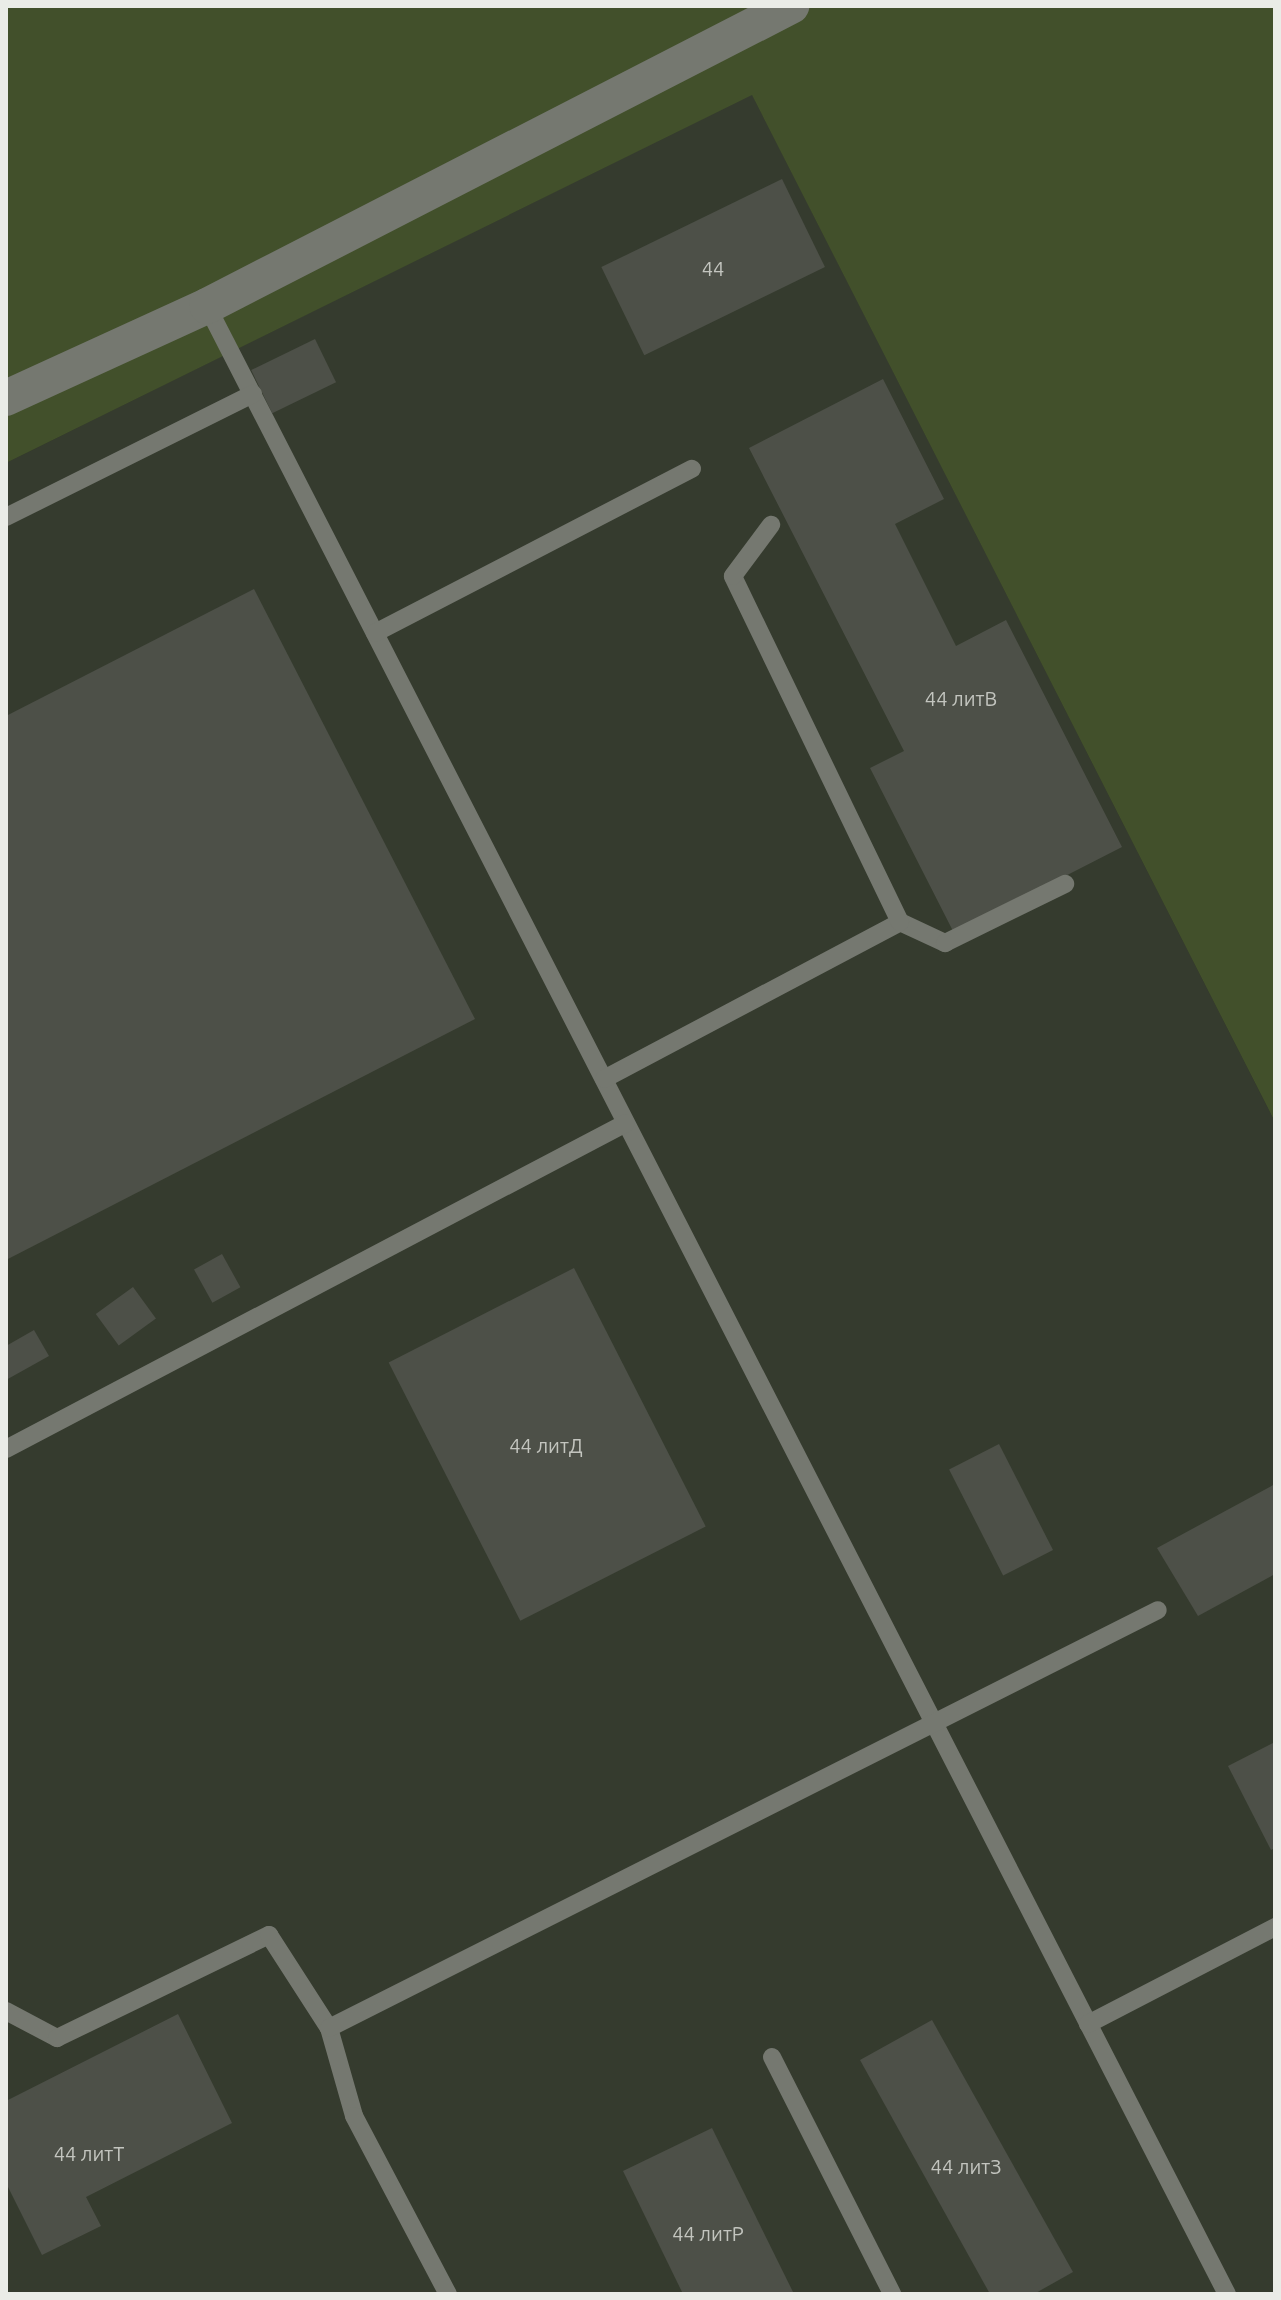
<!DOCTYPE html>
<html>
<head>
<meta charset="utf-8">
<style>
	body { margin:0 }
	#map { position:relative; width:1281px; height:2300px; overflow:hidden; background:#2e312a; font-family:Ubuntu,sans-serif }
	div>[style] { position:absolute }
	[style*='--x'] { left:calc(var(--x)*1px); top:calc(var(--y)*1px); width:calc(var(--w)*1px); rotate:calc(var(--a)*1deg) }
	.built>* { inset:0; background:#353b2e }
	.green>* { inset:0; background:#42502b }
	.building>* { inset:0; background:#4d5048; transform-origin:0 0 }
	.lane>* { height:18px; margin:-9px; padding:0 9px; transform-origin:9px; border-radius:9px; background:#757870 }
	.street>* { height:36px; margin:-18px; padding:0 18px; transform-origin:18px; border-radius:18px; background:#757870 }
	span { translate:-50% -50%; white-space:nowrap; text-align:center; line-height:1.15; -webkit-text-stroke:6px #2e312a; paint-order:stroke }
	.number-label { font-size:20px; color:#c3c5bf }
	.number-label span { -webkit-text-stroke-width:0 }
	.frame { position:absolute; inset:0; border:8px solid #eaece7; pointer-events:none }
</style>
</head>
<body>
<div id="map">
	<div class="built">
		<div style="clip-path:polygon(752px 94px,1275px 1122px,1275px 2294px,6px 2294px,6px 463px)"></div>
	</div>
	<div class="green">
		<div style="clip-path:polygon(6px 6px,1275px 6px,1275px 1122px,752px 95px,6px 463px)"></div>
	</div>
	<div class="building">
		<div style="left:782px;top:179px;width:98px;height:201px;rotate:64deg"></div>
		<div style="left:315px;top:339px;width:48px;height:71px;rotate:64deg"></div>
		<div style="clip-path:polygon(883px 379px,944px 499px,895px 524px,956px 646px,1006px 620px,1122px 847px,954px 933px,870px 768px,904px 751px,749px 448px)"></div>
		<div style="clip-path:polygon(254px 589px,475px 1019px,6px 1260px,6px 716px)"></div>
		<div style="left:222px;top:1254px;width:38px;height:32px;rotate:61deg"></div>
		<div style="left:574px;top:1268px;width:290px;height:208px;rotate:63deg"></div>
		<div style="left:133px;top:1287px;width:39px;height:46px;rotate:54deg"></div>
		<div style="clip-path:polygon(34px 1330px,49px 1356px,6px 1380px,6px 1346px)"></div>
		<div style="left:999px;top:1444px;width:119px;height:56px;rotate:63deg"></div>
		<div style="clip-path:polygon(1275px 1484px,1275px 1574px,1198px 1616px,1157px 1548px)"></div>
		<div style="clip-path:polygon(1275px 1742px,1275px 1848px,1271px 1850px,1228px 1766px)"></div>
		<div style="clip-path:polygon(178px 2014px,232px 2123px,86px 2197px,101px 2226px,42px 2255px,6px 2183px,6px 2101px)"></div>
		<div style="clip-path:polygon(932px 2020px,1073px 2272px,1034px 2294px,990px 2294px,860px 2060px)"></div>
		<div style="clip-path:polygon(712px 2128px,794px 2294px,683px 2294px,623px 2171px)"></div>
	</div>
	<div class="lane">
		<div style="--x:207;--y:306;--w:2234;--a:62.84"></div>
		<div style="--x:6;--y:517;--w:276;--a:-26.5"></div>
		<div style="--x:375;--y:633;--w:357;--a:-27.4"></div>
		<div style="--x:900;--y:922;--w:50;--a:25"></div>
		<div style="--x:945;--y:943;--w:134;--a:-26.2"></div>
		<div style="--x:604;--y:1079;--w:335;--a:-27.9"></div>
		<div style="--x:900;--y:922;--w:384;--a:-115.8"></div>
		<div style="--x:733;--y:576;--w:64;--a:-53.3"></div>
		<div style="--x:6;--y:1449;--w:700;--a:-27.74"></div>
		<div style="--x:6;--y:2011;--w:58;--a:27.9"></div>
		<div style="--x:57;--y:2038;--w:236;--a:-25.9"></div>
		<div style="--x:269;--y:1935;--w:111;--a:57.2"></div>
		<div style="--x:329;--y:2028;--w:91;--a:74.1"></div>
		<div style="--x:354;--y:2116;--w:201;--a:62.2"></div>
		<div style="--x:1088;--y:2024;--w:211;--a:-27.4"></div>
		<div style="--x:329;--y:2028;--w:928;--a:-26.76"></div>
		<div style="--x:772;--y:2057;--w:266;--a:63.1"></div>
	</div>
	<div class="street">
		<div style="--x:6;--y:398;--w:221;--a:-24.6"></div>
		<div style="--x:207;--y:306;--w:657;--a:-27.19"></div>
	</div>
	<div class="number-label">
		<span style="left:713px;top:268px">44</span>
		<span style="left:961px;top:698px">44 литВ</span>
		<span style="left:546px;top:1445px">44 литД</span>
		<span style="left:89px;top:2153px">44 литТ</span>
		<span style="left:966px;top:2166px">44 литЗ</span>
		<span style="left:708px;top:2233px">44 литР</span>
	</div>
	<div class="frame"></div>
</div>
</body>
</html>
